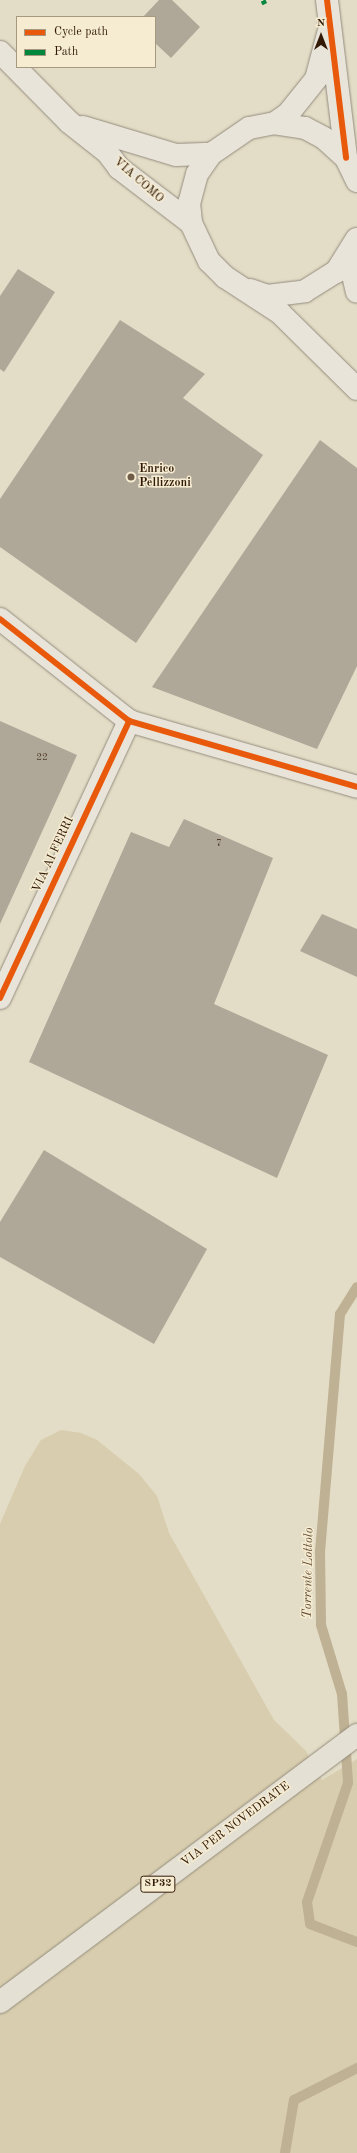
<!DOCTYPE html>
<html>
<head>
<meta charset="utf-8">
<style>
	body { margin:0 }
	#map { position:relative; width:357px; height:2153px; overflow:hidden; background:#e3dcc6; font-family:"Old Standard TT",serif }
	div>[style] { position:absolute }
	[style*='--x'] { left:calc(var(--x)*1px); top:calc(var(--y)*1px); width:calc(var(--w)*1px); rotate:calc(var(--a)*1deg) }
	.green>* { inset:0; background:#d8cdae }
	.stream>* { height:10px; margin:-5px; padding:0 5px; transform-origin:5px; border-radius:5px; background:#bfb193 }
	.building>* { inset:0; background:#afa899 }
	.roads { filter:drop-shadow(0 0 1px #938c7d) drop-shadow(0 0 1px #938c7d) }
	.street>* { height:22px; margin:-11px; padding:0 11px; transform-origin:11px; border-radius:11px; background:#e9e4da }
	.secondary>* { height:22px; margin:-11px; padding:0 11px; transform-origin:11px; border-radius:11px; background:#e9e4da }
	.primary>* { height:22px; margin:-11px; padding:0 11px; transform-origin:11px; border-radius:11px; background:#e5e0d4 }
	.quiet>* { height:5px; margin-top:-2.5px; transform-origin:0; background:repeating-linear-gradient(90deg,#00873e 0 10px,transparent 0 15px) }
	.cycleway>* { height:6px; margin:-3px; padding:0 3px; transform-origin:3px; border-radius:3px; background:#e8590c }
	.dots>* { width:11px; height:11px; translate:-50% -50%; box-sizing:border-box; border:2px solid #f5ecd2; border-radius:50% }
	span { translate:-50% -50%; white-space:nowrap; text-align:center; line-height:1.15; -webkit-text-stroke:3px #f5ecd2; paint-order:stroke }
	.number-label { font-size:10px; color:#513d2b }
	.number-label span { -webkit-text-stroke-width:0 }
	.shield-label span { padding:1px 3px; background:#f5ecd2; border:1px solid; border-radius:3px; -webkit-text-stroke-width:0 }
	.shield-label { font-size:11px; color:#321906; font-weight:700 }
	.street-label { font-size:12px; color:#321906 }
	.poi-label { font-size:12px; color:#321906; font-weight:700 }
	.left { translate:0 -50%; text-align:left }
	.water-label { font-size:13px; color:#644e36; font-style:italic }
	.legend { position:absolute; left:16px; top:16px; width:140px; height:52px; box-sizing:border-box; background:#f5ecd2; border:1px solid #a79880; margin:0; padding:5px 7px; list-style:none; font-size:12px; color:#321906 }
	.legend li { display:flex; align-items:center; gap:8px; height:20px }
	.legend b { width:20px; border:1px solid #a79880 }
	.north { position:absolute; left:301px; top:16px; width:40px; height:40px; -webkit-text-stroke:3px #f5ecd2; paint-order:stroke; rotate:0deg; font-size:11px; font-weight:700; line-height:16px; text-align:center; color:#321906 }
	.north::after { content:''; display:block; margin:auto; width:14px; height:18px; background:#321906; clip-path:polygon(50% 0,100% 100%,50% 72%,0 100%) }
</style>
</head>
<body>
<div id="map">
	<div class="green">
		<div style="clip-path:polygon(61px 1430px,81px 1433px,97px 1440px,139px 1474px,157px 1496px,169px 1533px,274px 1720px,306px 1751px,322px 1780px,357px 1759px,357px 2153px,0 2153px,0 1524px,25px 1466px,41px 1440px)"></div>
	</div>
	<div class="stream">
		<div style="--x:357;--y:1287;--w:32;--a:122"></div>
		<div style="--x:340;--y:1314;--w:239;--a:94.8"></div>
		<div style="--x:320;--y:1552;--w:73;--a:89.2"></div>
		<div style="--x:321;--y:1625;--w:72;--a:73.1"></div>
		<div style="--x:342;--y:1694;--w:89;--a:86.1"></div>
		<div style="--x:348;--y:1783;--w:126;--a:109"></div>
		<div style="--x:307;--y:1902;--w:22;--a:82"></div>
		<div style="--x:310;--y:1924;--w:50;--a:21"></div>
		<div style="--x:285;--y:2153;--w:54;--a:-80.4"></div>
		<div style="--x:294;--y:2100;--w:71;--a:-26.9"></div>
	</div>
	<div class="building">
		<div style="clip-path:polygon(159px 0,172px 0,200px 27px,171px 58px,155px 43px,155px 17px,143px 17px)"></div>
		<div style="clip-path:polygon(18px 269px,55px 292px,4px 372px,0 369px,0 296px)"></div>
		<div style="clip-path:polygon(120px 320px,205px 374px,183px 398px,263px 455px,136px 643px,0 547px,0 499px)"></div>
		<div style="clip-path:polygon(320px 440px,357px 468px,357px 666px,317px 749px,152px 687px)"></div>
		<div style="clip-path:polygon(0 721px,77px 755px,0 924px)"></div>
		<div style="clip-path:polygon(184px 819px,273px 858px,214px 1004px,328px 1055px,277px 1178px,29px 1062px,131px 832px,169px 847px)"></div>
		<div style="clip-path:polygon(322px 914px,357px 929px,357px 977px,300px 951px)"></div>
		<div style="clip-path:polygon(44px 1150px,207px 1249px,154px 1344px,0 1257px,0 1222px)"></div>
	</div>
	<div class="roads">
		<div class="street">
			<div style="--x:0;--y:619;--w:164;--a:38.3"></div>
			<div style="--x:129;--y:721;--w:237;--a:16.1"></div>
			<div style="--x:0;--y:998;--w:306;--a:-65"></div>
		</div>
		<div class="secondary">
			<div style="--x:327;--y:0;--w:159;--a:83.1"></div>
			<div style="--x:0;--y:52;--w:98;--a:45.4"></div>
			<div style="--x:69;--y:122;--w:48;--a:38.3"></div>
			<div style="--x:107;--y:152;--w:20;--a:53"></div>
			<div style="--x:119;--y:168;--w:91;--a:37.4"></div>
			<div style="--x:275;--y:123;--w:16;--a:-35"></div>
			<div style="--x:288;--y:114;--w:45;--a:-51.3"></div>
			<div style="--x:316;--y:79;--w:47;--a:-75.1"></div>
			<div style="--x:83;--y:127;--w:97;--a:16.8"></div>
			<div style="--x:176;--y:155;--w:35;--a:-2"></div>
			<div style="--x:357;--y:181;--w:25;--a:-116"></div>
			<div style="--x:346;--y:158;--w:30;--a:-138"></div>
			<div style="--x:324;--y:138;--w:21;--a:-152"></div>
			<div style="--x:305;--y:128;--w:30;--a:-171"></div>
			<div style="--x:275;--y:123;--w:26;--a:169"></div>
			<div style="--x:249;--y:128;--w:46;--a:145.6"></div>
			<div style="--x:211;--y:154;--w:24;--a:125"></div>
			<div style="--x:197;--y:174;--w:30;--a:105"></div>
			<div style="--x:189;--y:203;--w:20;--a:84"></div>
			<div style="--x:191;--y:223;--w:42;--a:64.7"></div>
			<div style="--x:209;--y:261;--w:23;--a:45"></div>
			<div style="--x:225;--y:277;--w:66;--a:33.2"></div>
			<div style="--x:280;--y:313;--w:108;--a:44.6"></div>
			<div style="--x:354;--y:248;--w:27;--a:92"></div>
			<div style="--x:353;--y:275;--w:17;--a:77"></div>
			<div style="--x:250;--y:290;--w:18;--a:19"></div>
			<div style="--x:267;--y:296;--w:38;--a:-7"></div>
			<div style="--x:305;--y:291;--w:36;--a:-32"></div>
			<div style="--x:336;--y:272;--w:39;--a:-58"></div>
		</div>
		<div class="primary">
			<div style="--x:0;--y:2002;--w:446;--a:-36.8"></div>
		</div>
	</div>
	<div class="quiet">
		<div style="--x:263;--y:0;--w:4;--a:63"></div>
	</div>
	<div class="cycleway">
		<div style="--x:327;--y:0;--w:159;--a:83.1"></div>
		<div style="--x:0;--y:619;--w:164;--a:38.3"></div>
		<div style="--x:129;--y:721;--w:237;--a:16.1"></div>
		<div style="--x:0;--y:998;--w:306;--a:-65"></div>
	</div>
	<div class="dots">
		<div style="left:131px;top:477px;background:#705d49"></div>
	</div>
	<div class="number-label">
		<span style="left:42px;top:758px">22</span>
		<span style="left:219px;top:844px">7</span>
	</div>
	<div class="shield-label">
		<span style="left:158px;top:1884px">SP32</span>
	</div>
	<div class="street-label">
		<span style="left:138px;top:181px;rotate:41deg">VIA COMO</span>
		<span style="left:54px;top:855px;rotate:-65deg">VIA AI FERRI</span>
		<span style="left:236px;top:1825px;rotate:-37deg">VIA PER NOVEDRATE</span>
	</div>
	<div class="poi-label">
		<span class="left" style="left:139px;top:477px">Enrico<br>Pellizzoni</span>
	</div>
	<div class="water-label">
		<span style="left:309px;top:1573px;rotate:-89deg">Torrente Lottolo</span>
	</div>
	<ul class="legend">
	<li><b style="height:5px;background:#e8590c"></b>Cycle path</li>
	<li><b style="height:5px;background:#00873e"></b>Path</li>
	</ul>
	<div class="north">N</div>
</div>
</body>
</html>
